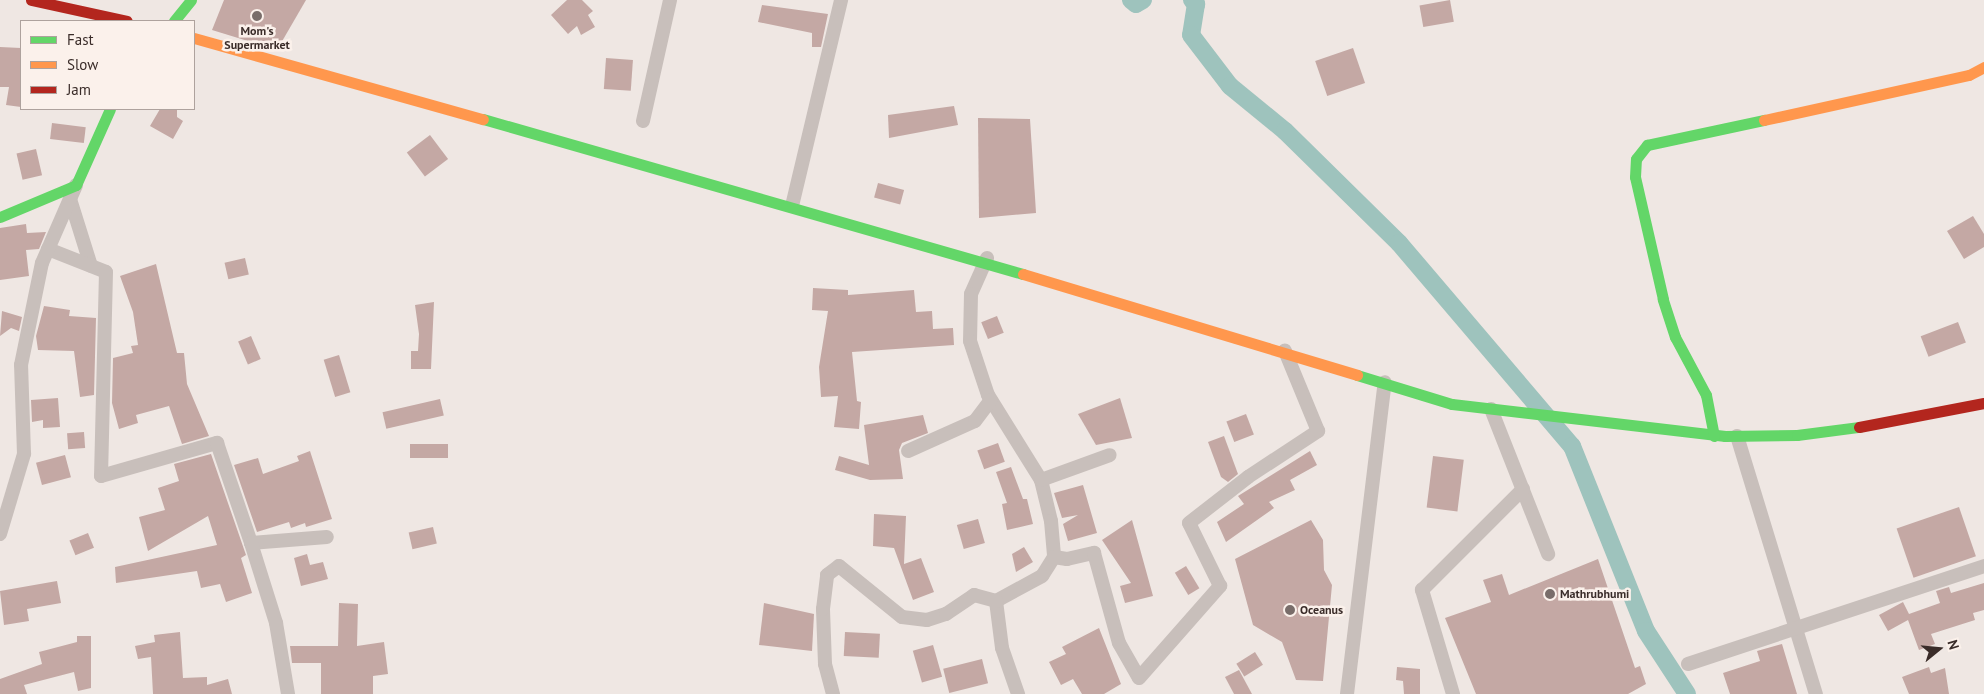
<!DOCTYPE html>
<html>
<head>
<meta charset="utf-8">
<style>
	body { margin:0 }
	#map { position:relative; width:1984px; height:694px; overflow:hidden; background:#efe7e3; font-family:"PT Sans",sans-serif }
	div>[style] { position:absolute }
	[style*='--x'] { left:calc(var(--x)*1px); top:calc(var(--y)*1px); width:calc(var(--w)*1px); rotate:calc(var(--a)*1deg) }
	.canal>* { height:18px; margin:-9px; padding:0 9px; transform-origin:9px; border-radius:9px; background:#9ec3bd }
	.building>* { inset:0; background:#c4a8a4; transform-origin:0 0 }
	.street>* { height:14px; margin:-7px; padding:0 7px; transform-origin:7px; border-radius:7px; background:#c8bfbb }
	.fast>* { height:11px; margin:-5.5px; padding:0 5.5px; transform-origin:5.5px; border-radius:5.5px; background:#63d668 }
	.slow>* { height:11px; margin:-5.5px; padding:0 5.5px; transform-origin:5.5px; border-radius:5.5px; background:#ff974d }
	.jam>* { height:11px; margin:-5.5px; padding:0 5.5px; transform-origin:5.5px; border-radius:5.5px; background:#b3261e }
	.dots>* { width:14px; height:14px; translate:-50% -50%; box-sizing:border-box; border:2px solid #fbf1eb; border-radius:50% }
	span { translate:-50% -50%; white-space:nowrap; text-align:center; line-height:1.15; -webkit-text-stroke:5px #fbf1eb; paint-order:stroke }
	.poi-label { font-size:12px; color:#3a2c29; font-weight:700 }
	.left { translate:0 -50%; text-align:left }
	.legend { position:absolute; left:20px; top:20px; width:175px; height:90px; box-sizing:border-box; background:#fbf1eb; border:1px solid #aea29d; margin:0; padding:6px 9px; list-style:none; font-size:15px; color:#3a2c29 }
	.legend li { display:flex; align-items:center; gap:10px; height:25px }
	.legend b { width:25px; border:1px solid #aea29d }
	.north { position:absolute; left:1914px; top:624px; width:50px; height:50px; -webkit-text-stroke:4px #fbf1eb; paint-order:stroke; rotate:73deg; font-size:14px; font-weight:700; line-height:20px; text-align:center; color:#3a2c29 }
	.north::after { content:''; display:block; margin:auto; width:18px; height:22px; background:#3a2c29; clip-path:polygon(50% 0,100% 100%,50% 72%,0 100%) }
</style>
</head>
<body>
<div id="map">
	<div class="canal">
		<div style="--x:1131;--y:0;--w:6;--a:39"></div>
		<div style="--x:1136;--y:4;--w:8;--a:-30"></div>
		<div style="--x:1192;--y:0;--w:6;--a:45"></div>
		<div style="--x:1196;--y:4;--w:31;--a:99"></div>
		<div style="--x:1191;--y:35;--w:64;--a:52.6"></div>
		<div style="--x:1230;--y:86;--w:71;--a:39.3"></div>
		<div style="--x:1285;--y:131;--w:160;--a:44.5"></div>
		<div style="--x:1399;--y:243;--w:267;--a:49.6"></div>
		<div style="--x:1572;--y:446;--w:199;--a:68.2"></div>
		<div style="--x:1646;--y:631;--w:75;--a:56.9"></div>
	</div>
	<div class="building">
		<div style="clip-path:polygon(224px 0,306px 0,277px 50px,212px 30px)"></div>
		<div style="clip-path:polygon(567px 0,582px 0,593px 11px,588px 15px,595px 27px,581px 35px,577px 26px,568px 34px,551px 15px)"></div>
		<div style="left:1450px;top:0;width:22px;height:31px;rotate:80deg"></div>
		<div style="clip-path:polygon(762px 5px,828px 14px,821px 47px,812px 47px,812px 33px,758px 22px)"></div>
		<div style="clip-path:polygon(0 47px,21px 48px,21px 107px,6px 105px,9px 87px,0 87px)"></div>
		<div style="left:1353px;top:48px;width:37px;height:40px;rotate:71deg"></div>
		<div style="left:606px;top:58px;width:27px;height:31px;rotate:4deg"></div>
		<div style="clip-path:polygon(954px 106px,958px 125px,889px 138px,888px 115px)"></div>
		<div style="clip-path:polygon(160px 109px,177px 109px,177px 117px,183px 121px,173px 139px,150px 126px)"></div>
		<div style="clip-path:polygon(978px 118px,1030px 119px,1036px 213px,979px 218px)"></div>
		<div style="left:52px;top:123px;width:34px;height:16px;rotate:7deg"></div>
		<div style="left:430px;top:135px;width:30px;height:29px;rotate:53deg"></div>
		<div style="left:36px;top:149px;width:27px;height:20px;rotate:77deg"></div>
		<div style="left:878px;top:183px;width:27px;height:15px;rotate:15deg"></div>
		<div style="clip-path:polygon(1973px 216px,1984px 234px,1984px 247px,1964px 259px,1947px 231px)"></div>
		<div style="clip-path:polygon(26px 224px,27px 233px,46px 232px,39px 249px,26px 250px,29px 276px,0 280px,0 228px)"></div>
		<div style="left:245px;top:258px;width:17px;height:21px;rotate:77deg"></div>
		<div style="clip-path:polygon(156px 264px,177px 353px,184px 353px,187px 384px,209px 436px,182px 444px,169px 406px,136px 415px,138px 423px,119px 429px,112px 403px,113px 358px,133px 353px,131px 346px,138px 345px,133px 312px,120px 276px)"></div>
		<div style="clip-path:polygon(813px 288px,848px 290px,848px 295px,914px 290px,916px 312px,932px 311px,933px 329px,953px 328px,954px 345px,852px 352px,857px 401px,861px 402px,859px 429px,834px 427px,838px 396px,821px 397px,819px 367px,828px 311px,812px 310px)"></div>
		<div style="clip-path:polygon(434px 302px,431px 369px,411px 369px,411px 351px,418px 351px,419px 334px,415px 305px)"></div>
		<div style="clip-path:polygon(44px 306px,70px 310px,69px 316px,96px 318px,94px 395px,80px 397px,74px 351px,38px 350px,36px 336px)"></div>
		<div style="clip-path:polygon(2px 311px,22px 317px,19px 331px,11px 328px,0 336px)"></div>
		<div style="left:997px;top:316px;width:18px;height:17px;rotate:68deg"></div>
		<div style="left:1958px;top:322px;width:22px;height:40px;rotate:69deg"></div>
		<div style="left:251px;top:336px;width:25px;height:14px;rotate:67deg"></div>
		<div style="left:339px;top:355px;width:39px;height:16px;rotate:73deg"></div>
		<div style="clip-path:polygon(58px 398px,60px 427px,43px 428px,43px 420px,32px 422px,31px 400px)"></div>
		<div style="clip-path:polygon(1120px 398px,1132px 438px,1096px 445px,1078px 414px)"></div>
		<div style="left:440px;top:399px;width:17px;height:59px;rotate:77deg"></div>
		<div style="left:1246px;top:414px;width:22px;height:21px;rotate:69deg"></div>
		<div style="clip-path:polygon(923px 415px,928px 433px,902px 443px,899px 450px,903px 479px,870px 480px,835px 470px,839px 456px,869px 465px,864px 425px)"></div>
		<div style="left:84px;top:432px;width:16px;height:17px;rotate:86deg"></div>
		<div style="clip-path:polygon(1224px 436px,1238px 474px,1228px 482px,1221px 477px,1208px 442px)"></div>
		<div style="left:998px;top:443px;width:20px;height:22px;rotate:70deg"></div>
		<div style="left:448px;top:444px;width:14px;height:38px;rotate:90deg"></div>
		<div style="clip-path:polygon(310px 451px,332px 519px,306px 527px,305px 523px,291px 528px,289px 522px,257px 532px,234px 465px,258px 458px,263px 474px,299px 461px,297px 456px)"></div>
		<div style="clip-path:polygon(1310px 451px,1317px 465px,1290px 480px,1295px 490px,1269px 502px,1274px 508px,1226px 542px,1217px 522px,1244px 504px,1238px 496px)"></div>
		<div style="clip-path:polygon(211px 454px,246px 555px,241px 558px,252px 593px,226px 602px,220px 584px,201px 588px,197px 571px,116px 583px,115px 567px,217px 545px,208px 516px,148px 551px,139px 517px,165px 510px,158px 488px,179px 481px,174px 464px)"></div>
		<div style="left:65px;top:455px;width:23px;height:30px;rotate:75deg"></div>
		<div style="left:1433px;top:456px;width:31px;height:52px;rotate:7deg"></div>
		<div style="clip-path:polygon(1011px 467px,1023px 499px,1027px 499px,1033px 524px,1007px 530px,1002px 504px,1007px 503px,996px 472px)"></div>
		<div style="clip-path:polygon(1083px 485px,1097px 533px,1068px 541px,1063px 524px,1078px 515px,1062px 518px,1054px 493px)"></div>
		<div style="left:1959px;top:507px;width:52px;height:66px;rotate:71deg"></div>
		<div style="clip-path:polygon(874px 514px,906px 516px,904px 564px,921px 558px,934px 592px,913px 600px,894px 548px,873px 546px)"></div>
		<div style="left:978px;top:519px;width:25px;height:22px;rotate:74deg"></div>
		<div style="clip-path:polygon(1132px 520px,1153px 596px,1125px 603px,1120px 586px,1131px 583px,1102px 540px)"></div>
		<div style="clip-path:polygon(1311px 520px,1323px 540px,1324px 570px,1332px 585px,1323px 681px,1296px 680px,1282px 642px,1253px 625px,1235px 559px)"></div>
		<div style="left:433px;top:527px;width:17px;height:25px;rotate:77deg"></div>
		<div style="left:88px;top:533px;width:16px;height:20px;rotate:68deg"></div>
		<div style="clip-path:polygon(1024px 547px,1033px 562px,1016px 572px,1012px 554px)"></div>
		<div style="clip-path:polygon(307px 554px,310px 565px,323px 562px,328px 579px,301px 586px,294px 558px)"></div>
		<div style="clip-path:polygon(1598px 559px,1635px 668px,1640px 666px,1646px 684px,1628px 694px,1476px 694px,1445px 618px,1491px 602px,1483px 580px,1502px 574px,1509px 595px)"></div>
		<div style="left:1186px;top:566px;width:26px;height:13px;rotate:59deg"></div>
		<div style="clip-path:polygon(57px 581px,61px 603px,27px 609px,29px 621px,4px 625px,0 591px)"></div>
		<div style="clip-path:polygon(1984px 583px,1984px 610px,1973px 613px,1975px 620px,1931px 634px,1935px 644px,1919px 650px,1908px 620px,1888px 631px,1879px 615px,1903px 602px,1909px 614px,1940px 603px,1936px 591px,1949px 587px,1951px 593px)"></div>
		<div style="clip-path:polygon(339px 603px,358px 604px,357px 646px,384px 642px,388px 674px,373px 676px,373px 694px,321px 694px,321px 663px,292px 663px,290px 646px,338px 646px)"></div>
		<div style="clip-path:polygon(764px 603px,814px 614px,812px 651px,759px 645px)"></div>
		<div style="clip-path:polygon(1099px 628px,1121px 684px,1104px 694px,1082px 694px,1073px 679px,1061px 685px,1049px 662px,1066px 654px,1062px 647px)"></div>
		<div style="clip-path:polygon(180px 632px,183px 678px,207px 677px,207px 685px,228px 679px,232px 694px,153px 694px,151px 657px,138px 659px,135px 646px,155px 642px,154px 635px)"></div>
		<div style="left:845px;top:632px;width:35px;height:24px;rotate:3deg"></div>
		<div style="clip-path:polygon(77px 636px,91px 636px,91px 688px,78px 691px,74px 672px,24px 685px,27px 694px,0 694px,0 679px,42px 664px,39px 652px,77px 642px)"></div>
		<div style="clip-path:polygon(1782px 644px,1797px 694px,1730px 694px,1723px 673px,1760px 661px,1757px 651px)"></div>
		<div style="left:933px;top:645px;width:33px;height:21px;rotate:74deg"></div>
		<div style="left:1255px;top:652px;width:15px;height:22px;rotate:58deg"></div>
		<div style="left:982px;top:659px;width:25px;height:40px;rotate:76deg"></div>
		<div style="clip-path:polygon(1397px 667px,1420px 669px,1420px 694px,1404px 694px,1403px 681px,1396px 680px)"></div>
		<div style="clip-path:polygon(1929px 667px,1931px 673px,1945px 668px,1949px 694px,1909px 694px,1902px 677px)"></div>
		<div style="clip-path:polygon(1239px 670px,1252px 694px,1234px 694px,1225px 677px)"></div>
	</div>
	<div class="street">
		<div style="--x:643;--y:121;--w:124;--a:-77.4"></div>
		<div style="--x:70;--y:199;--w:70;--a:72.6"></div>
		<div style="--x:792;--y:206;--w:212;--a:-76.6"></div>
		<div style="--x:48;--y:249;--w:62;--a:21.6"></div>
		<div style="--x:106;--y:272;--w:204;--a:91.4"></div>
		<div style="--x:101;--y:476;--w:121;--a:-15.9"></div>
		<div style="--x:217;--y:443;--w:106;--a:71.2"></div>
		<div style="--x:251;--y:543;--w:76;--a:-4.5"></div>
		<div style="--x:987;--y:258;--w:39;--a:114"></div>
		<div style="--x:971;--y:294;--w:47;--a:91.2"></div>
		<div style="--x:970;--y:341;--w:57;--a:71.6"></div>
		<div style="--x:988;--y:395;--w:100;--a:58.1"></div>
		<div style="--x:1041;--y:480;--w:42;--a:76.3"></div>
		<div style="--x:1051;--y:521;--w:36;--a:85"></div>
		<div style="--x:1054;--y:557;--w:22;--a:122"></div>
		<div style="--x:1042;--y:576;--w:52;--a:151.5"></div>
		<div style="--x:996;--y:601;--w:47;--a:82.7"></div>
		<div style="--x:1002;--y:648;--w:49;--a:70.8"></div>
		<div style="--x:1491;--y:409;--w:156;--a:68.5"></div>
		<div style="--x:1737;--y:436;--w:270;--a:73"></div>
		<div style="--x:908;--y:451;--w:73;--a:-24.1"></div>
		<div style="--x:975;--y:421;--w:26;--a:-53"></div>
		<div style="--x:1041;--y:480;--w:73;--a:-19.9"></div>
		<div style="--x:0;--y:534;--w:84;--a:-73.3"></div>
		<div style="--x:24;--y:454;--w:89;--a:-91.9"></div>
		<div style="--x:21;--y:365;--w:104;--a:-78.4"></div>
		<div style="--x:42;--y:263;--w:85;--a:-66.4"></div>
		<div style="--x:251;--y:543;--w:84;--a:72.6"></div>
		<div style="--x:276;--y:623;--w:72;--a:80.4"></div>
		<div style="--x:1054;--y:557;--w:13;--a:9"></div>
		<div style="--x:1067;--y:559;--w:28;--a:-13"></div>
		<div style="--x:1094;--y:553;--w:93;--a:74.5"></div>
		<div style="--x:1119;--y:643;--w:40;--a:60.3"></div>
		<div style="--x:1139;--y:678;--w:123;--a:-48.6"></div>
		<div style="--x:1220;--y:586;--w:70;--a:-116.2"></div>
		<div style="--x:1189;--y:523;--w:75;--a:-37.9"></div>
		<div style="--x:1248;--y:477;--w:84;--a:-33.3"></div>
		<div style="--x:1318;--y:431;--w:87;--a:-112.4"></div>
		<div style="--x:1688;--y:664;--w:312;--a:-18.3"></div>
		<div style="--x:833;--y:694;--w:31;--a:-105"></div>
		<div style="--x:825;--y:664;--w:55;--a:-92.1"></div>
		<div style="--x:823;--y:609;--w:34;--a:-83"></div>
		<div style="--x:827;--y:575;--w:15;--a:-37"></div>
		<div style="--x:839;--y:566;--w:81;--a:39"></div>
		<div style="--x:902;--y:617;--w:25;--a:7"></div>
		<div style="--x:927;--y:620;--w:20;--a:-18"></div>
		<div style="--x:946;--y:614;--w:34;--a:-34"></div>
		<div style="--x:974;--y:595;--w:23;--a:15"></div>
		<div style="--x:1347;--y:694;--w:314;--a:-83.1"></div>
		<div style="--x:1453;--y:694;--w:109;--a:-106.6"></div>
		<div style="--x:1422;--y:590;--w:143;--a:-45"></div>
	</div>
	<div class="fast">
		<div style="--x:174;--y:21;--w:27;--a:-51"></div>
		<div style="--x:483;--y:119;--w:562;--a:16.02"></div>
		<div style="--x:0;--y:217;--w:82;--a:-22.8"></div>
		<div style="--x:76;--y:185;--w:83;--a:-65.9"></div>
		<div style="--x:1357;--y:375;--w:99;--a:17"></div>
		<div style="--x:1452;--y:404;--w:275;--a:6.7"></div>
		<div style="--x:1725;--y:436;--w:72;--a:-0.8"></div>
		<div style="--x:1797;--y:435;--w:63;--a:-7.4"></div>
		<div style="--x:1714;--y:436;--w:42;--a:-101"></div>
		<div style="--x:1706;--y:395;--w:66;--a:-118.1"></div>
		<div style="--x:1675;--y:337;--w:40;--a:-108"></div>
		<div style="--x:1663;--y:299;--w:125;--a:-102.9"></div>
		<div style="--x:1635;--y:177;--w:18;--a:-87"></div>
		<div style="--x:1636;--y:159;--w:18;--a:-52"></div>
		<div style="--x:1647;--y:145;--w:120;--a:-12.1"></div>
	</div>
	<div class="slow">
		<div style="--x:194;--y:38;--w:300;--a:15.7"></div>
		<div style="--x:1764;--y:120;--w:210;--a:-12.4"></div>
		<div style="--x:1969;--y:75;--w:17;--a:-28"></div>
		<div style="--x:1023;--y:274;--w:349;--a:16.8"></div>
	</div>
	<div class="jam">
		<div style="--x:31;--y:0;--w:98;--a:12.3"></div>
		<div style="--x:1859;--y:427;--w:127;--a:-10.9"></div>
	</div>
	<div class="dots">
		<div style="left:257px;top:16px;background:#796d6a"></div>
		<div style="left:1550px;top:594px;background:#796d6a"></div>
		<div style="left:1290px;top:610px;background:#796d6a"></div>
	</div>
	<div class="poi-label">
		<span style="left:257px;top:38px">Mom's<br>Supermarket</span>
		<span class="left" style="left:1560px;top:594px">Mathrubhumi</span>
		<span class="left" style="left:1300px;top:610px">Oceanus</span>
	</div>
	<ul class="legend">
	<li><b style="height:6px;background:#63d668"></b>Fast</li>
	<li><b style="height:6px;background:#ff974d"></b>Slow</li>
	<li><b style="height:6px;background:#b3261e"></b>Jam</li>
	</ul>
	<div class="north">N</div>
</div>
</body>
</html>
